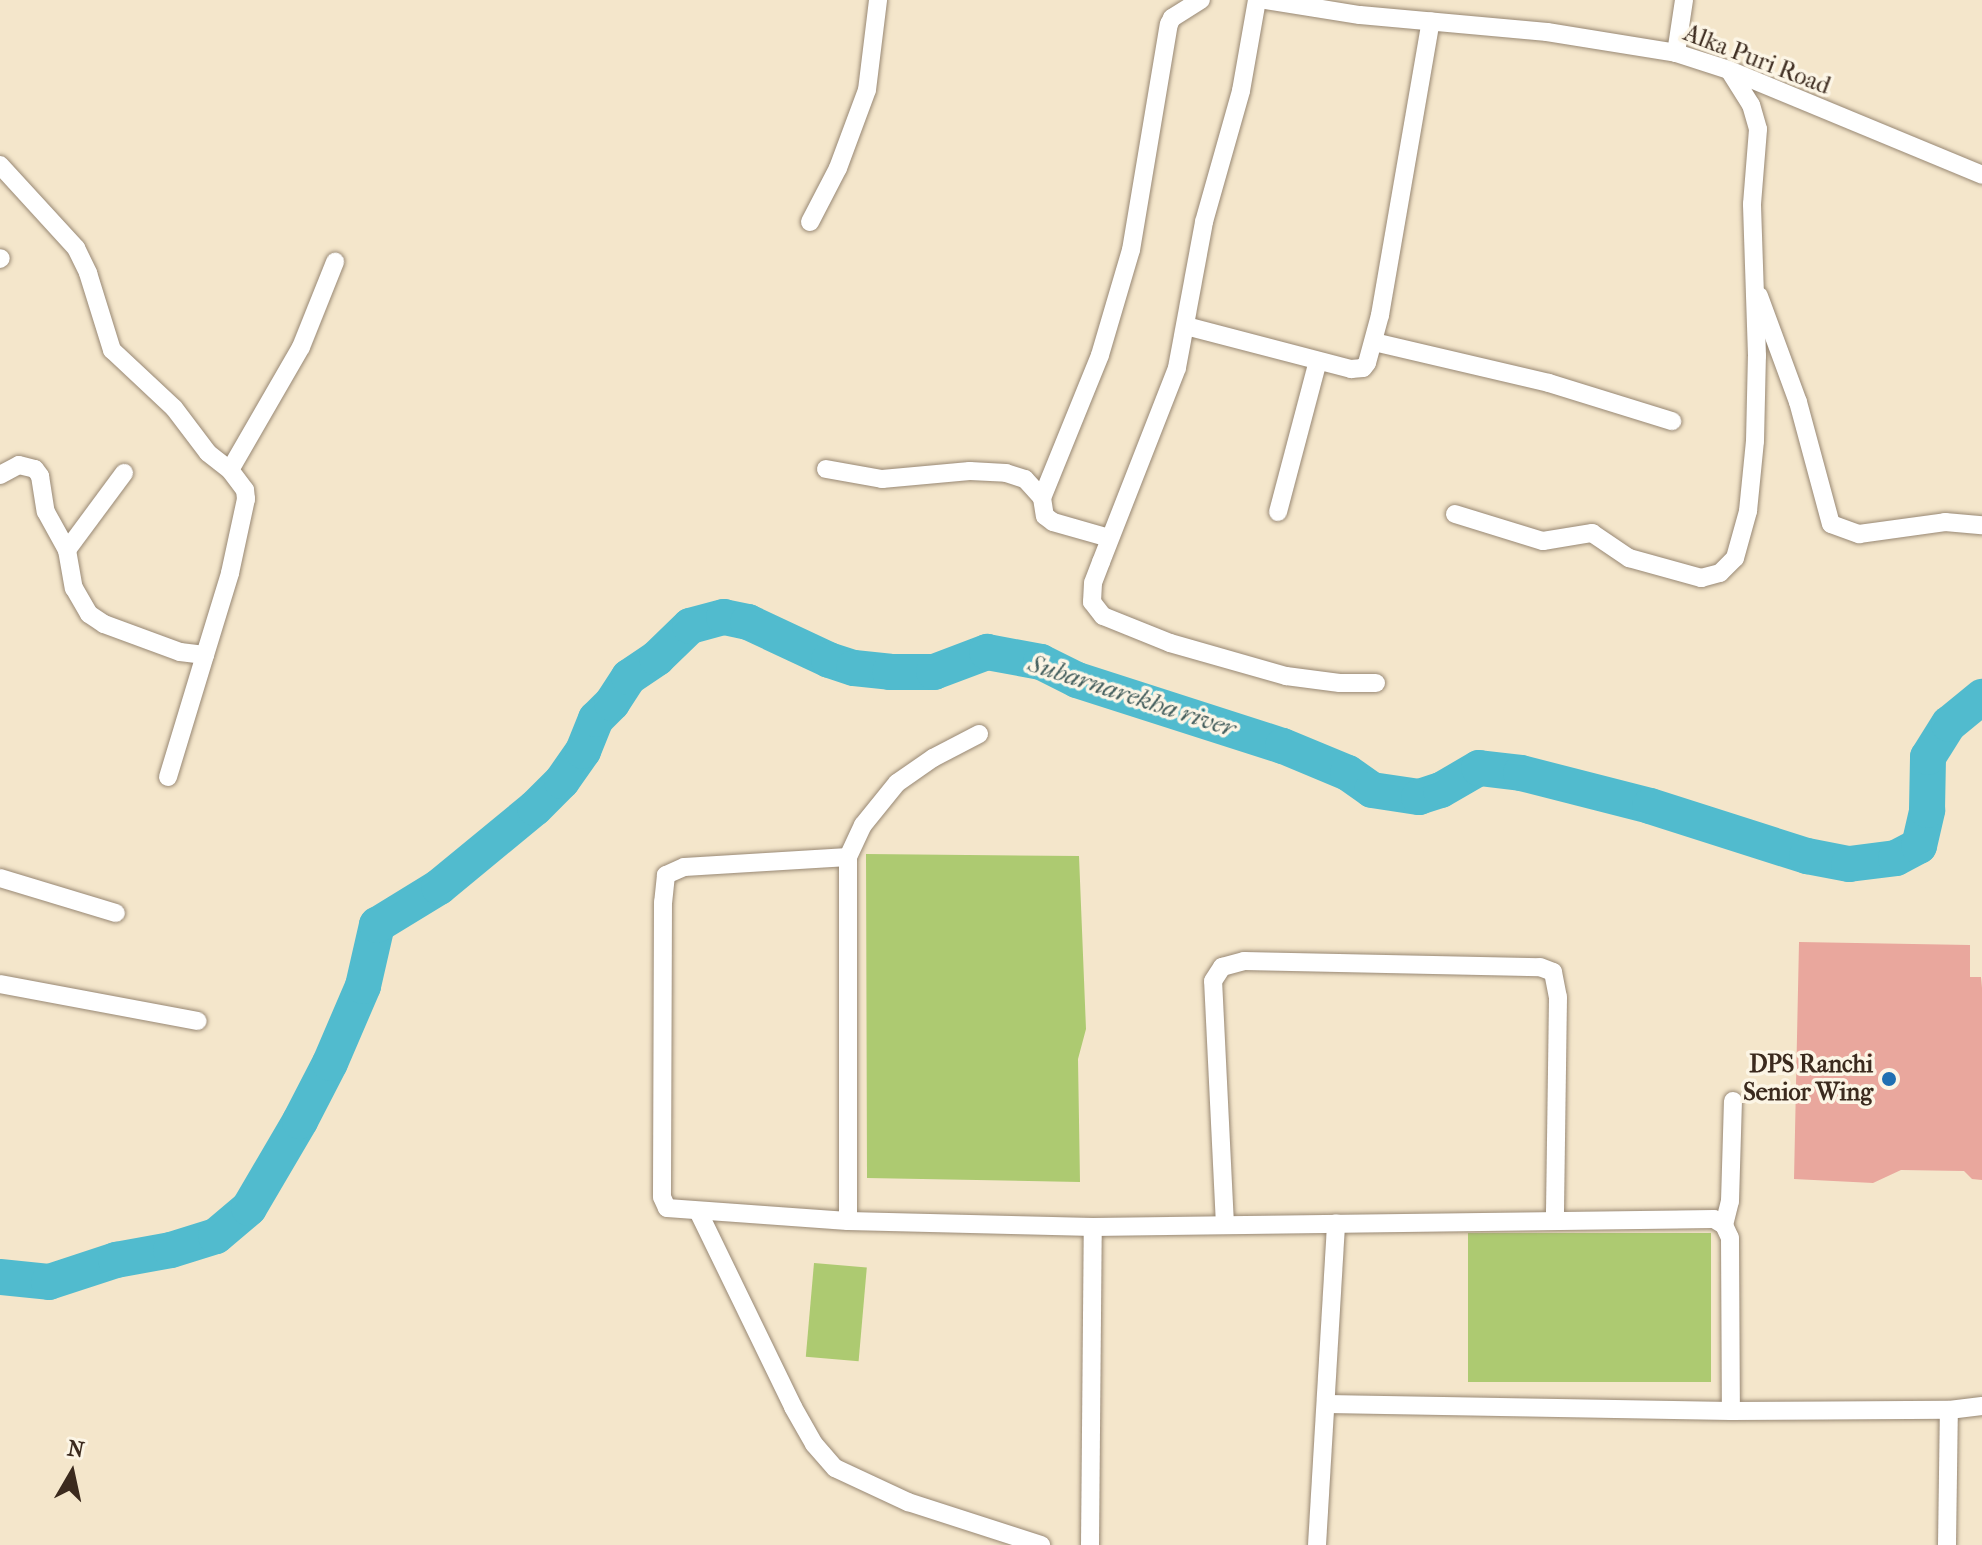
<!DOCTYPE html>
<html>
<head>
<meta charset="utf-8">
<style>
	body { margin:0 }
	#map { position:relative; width:1982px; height:1545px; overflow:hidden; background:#f4e6cb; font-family:"IM FELL French Canon",serif }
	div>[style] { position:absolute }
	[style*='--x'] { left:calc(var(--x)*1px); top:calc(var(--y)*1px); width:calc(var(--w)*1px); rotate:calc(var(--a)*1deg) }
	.green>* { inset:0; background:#adca71; transform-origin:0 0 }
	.river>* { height:36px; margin:-18px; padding:0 18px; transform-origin:18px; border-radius:18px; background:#51bbce }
	.building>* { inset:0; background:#e9a79d }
	.roads { filter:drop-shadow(0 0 2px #988874) drop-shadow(0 0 2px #988874) }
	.minor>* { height:18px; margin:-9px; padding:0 9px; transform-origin:9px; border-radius:9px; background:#fff }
	.dots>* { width:22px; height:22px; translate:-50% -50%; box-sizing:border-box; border:4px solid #fcf5e5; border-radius:50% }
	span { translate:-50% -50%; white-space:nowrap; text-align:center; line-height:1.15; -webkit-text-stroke:7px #fcf5e5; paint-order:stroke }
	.street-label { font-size:24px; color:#3b2a1e }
	.poi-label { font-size:24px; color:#3b2a1e; font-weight:700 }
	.right { translate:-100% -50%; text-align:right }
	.water-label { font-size:26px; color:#435d5c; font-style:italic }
	.north { position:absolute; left:32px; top:1433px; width:80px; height:80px; -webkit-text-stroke:6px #fcf5e5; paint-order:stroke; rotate:9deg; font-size:22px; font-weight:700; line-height:32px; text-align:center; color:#3b2a1e }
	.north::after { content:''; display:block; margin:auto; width:28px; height:36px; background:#3b2a1e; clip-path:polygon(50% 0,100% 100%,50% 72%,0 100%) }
</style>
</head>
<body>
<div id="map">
	<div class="green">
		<div style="clip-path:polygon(866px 854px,1079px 856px,1086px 1029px,1078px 1059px,1080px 1182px,867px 1178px)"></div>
		<div style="left:1711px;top:1233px;width:149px;height:243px;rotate:90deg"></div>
		<div style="left:814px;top:1263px;width:53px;height:94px;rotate:5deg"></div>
	</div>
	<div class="river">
		<div style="--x:0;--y:1277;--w:49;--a:5.8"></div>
		<div style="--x:49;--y:1282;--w:71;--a:-18.2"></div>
		<div style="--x:116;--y:1260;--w:56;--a:-10.3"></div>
		<div style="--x:171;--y:1250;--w:47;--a:-17.3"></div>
		<div style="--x:216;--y:1236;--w:43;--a:-40.3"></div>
		<div style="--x:249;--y:1208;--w:101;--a:-59.6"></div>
		<div style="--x:300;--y:1121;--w:65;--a:-62.7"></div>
		<div style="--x:330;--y:1063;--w:84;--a:-66.8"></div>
		<div style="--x:363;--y:986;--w:63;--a:-77.1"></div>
		<div style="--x:377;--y:925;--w:73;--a:-31.5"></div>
		<div style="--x:439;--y:887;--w:124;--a:-39.5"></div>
		<div style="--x:535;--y:808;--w:38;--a:-45"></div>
		<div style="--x:562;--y:781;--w:37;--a:-55"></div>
		<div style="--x:583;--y:751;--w:35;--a:-68"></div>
		<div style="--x:596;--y:719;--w:23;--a:-45"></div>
		<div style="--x:612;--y:703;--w:31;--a:-57"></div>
		<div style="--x:629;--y:677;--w:34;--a:-34"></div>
		<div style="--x:657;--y:658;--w:46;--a:-44.1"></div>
		<div style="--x:690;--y:626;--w:35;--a:-15"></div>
		<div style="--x:724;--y:617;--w:25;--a:12"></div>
		<div style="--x:748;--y:622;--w:89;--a:25.1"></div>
		<div style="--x:829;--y:660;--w:26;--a:18"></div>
		<div style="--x:854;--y:668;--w:36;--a:6"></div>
		<div style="--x:890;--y:672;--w:44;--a:0"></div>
		<div style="--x:934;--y:672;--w:57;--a:-20.7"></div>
		<div style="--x:987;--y:652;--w:55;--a:10.5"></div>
		<div style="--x:1041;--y:662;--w:40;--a:26.6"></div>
		<div style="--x:1077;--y:680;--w:216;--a:17.8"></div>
		<div style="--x:1283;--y:746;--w:70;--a:22.6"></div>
		<div style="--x:1348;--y:773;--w:29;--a:35"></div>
		<div style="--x:1372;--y:790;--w:48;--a:8.5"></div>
		<div style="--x:1419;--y:797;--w:23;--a:-18"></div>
		<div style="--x:1441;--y:790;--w:44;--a:-30.1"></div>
		<div style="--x:1479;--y:768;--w:42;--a:6.8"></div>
		<div style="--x:1521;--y:773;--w:133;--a:14.3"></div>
		<div style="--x:1650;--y:806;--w:165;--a:17.7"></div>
		<div style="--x:1807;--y:856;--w:43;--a:10.8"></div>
		<div style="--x:1849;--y:864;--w:47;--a:-7.3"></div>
		<div style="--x:1896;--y:858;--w:26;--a:-28"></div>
		<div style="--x:1919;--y:846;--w:37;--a:-77"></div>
		<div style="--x:1927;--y:810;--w:53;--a:-88.9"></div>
		<div style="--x:1928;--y:757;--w:39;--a:-58"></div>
		<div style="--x:1949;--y:724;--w:43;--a:-39.3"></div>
	</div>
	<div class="building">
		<div style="clip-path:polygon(1799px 942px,1970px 945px,1970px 977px,1981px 977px,1982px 988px,1982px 1180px,1972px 1179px,1964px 1171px,1901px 1170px,1873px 1183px,1794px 1179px)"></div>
	</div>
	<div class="roads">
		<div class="minor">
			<div style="--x:1257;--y:0;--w:92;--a:100"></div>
			<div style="--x:1241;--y:91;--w:136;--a:105.8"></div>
			<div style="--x:1204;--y:222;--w:148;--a:100.5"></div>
			<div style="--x:1177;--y:368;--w:208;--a:111.4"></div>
			<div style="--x:1101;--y:562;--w:22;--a:111"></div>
			<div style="--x:1093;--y:583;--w:19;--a:93"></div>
			<div style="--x:1092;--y:602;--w:18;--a:52"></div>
			<div style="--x:1103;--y:616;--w:72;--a:21.9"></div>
			<div style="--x:1170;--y:643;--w:121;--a:15.9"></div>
			<div style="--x:1286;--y:676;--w:54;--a:7.4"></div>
			<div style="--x:1340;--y:683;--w:36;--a:0"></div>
			<div style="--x:1266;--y:0;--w:95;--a:9.1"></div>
			<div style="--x:1360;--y:15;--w:188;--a:5.2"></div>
			<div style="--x:1547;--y:32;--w:131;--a:9.2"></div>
			<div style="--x:1676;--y:53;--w:56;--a:17.8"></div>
			<div style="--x:1729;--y:70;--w:274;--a:22.5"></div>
			<div style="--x:1676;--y:53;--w:54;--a:-81.4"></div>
			<div style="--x:0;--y:165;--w:113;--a:47.5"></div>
			<div style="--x:76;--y:248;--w:28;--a:64"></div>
			<div style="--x:88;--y:273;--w:81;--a:72.7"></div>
			<div style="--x:112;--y:350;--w:85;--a:43.1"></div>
			<div style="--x:174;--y:408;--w:56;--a:52.9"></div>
			<div style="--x:208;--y:453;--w:28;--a:38"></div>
			<div style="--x:810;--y:222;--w:61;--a:-62.6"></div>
			<div style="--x:838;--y:168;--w:83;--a:-69.6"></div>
			<div style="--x:867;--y:90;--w:91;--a:-83"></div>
			<div style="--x:0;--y:259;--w:1;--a:-45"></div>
			<div style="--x:1759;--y:296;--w:113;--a:69.8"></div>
			<div style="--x:1798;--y:402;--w:126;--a:74.9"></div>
			<div style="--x:1831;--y:524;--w:30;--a:20"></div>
			<div style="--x:1859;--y:534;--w:87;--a:-7.9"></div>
			<div style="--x:1945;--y:522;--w:37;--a:5"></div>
			<div style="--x:1186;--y:326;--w:171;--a:14.6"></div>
			<div style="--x:1351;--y:369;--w:12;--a:-5"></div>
			<div style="--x:1363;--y:368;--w:6;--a:-51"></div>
			<div style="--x:1367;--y:363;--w:50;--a:-74.8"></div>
			<div style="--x:1380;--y:315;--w:298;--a:-80.2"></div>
			<div style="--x:1374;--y:342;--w:180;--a:13.2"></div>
			<div style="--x:1549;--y:383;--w:129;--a:17.2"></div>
			<div style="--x:826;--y:469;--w:57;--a:10.1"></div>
			<div style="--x:882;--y:479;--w:88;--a:-5.2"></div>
			<div style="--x:970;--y:471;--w:36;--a:3"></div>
			<div style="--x:1006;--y:473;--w:20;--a:18"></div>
			<div style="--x:1025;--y:479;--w:25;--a:48"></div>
			<div style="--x:1042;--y:498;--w:18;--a:81"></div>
			<div style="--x:1045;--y:516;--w:10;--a:37"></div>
			<div style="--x:1053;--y:522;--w:58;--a:15.9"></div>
			<div style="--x:0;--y:475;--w:21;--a:-28"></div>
			<div style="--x:19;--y:465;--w:16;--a:14"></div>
			<div style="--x:35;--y:469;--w:9;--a:54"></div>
			<div style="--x:40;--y:476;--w:36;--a:81"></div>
			<div style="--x:46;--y:512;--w:43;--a:61.1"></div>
			<div style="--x:67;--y:550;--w:39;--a:80"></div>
			<div style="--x:74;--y:588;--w:30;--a:60"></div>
			<div style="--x:89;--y:614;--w:18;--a:34"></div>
			<div style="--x:104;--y:624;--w:81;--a:20.2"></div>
			<div style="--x:180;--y:652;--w:25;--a:7"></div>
			<div style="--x:205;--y:655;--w:86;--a:-73"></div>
			<div style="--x:230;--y:573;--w:76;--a:-77.8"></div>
			<div style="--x:246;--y:499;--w:9;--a:-96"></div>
			<div style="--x:245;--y:490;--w:25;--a:-127"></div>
			<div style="--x:230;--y:470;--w:142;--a:-60"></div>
			<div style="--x:301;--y:347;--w:92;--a:-68.2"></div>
			<div style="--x:1042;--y:498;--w:154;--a:-67.9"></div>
			<div style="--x:1100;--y:355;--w:109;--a:-73.6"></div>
			<div style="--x:1131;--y:250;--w:229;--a:-80.5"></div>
			<div style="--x:1169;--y:24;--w:7;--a:-63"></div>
			<div style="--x:1172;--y:18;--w:34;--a:-32"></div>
			<div style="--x:1278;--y:512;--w:156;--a:-75.2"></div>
			<div style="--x:1455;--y:514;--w:92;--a:17.1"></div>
			<div style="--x:1543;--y:541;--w:50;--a:-9.3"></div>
			<div style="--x:1592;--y:533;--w:45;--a:34"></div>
			<div style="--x:1629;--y:558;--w:75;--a:15.5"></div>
			<div style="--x:1701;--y:578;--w:20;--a:-15"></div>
			<div style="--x:1720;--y:573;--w:21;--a:-45"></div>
			<div style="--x:1735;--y:558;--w:49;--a:-74.5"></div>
			<div style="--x:1748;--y:511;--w:70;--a:-84.3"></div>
			<div style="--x:1755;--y:441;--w:85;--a:-88.7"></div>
			<div style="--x:1757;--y:356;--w:152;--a:-91.9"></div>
			<div style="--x:1752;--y:204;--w:75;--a:-85.4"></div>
			<div style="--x:1758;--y:129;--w:25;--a:-106"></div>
			<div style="--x:1751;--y:105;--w:41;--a:-122.2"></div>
			<div style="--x:67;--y:550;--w:96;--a:-53.5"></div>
			<div style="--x:168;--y:777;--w:127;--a:-73.1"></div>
			<div style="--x:848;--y:857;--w:164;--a:176.5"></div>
			<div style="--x:684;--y:867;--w:20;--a:156"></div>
			<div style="--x:666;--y:875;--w:27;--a:96"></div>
			<div style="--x:663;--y:902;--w:295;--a:90.2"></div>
			<div style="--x:662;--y:1197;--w:12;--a:66"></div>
			<div style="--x:667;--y:1208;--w:181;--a:4.1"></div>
			<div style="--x:848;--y:1221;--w:245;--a:1.4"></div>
			<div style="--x:1093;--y:1227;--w:621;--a:-0.74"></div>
			<div style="--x:1714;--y:1219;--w:12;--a:31"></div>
			<div style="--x:1724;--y:1225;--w:14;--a:65"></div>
			<div style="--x:1730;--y:1238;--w:173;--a:89.7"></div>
			<div style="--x:0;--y:878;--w:121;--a:16.8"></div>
			<div style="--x:0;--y:984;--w:201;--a:10.6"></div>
			<div style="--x:698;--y:1211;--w:218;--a:64.1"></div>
			<div style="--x:793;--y:1407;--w:43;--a:60.4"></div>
			<div style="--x:814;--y:1444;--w:32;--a:49"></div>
			<div style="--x:835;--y:1468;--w:81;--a:25"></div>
			<div style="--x:908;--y:1502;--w:140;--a:17.9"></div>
			<div style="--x:848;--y:1221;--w:364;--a:-90"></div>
			<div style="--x:848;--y:857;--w:35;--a:-65"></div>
			<div style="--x:863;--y:825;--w:54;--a:-51"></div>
			<div style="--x:897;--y:783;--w:44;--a:-34.8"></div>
			<div style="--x:933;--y:758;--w:52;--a:-27.6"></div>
			<div style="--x:1225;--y:1225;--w:244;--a:-92.8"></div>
			<div style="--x:1213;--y:981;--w:17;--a:-57"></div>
			<div style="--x:1222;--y:967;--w:23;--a:-15"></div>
			<div style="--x:1244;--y:961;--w:296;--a:1.2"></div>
			<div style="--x:1540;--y:967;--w:14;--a:21"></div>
			<div style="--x:1553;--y:972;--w:25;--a:79"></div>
			<div style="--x:1558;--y:997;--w:222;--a:90.8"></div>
			<div style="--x:1724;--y:1225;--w:25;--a:-76"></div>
			<div style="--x:1730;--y:1201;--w:100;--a:-88.3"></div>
			<div style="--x:1327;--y:1404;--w:404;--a:1"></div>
			<div style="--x:1731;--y:1411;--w:218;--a:-0.3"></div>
			<div style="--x:1949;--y:1410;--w:33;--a:-7"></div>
			<div style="--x:1090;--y:1545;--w:318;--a:-89.5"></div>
			<div style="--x:1317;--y:1545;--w:322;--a:-86.6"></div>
			<div style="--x:1947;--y:1545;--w:135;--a:-89.2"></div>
		</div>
	</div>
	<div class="dots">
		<div style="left:1889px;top:1079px;background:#1f6fb2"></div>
	</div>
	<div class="street-label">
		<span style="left:1757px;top:60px;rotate:21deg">Alka Puri Road</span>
	</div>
	<div class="poi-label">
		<span class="right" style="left:1873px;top:1079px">DPS Ranchi<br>Senior Wing</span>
	</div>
	<div class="water-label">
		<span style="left:1132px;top:696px;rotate:18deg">Subarnarekha river</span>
	</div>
	<div class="north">N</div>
</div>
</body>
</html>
